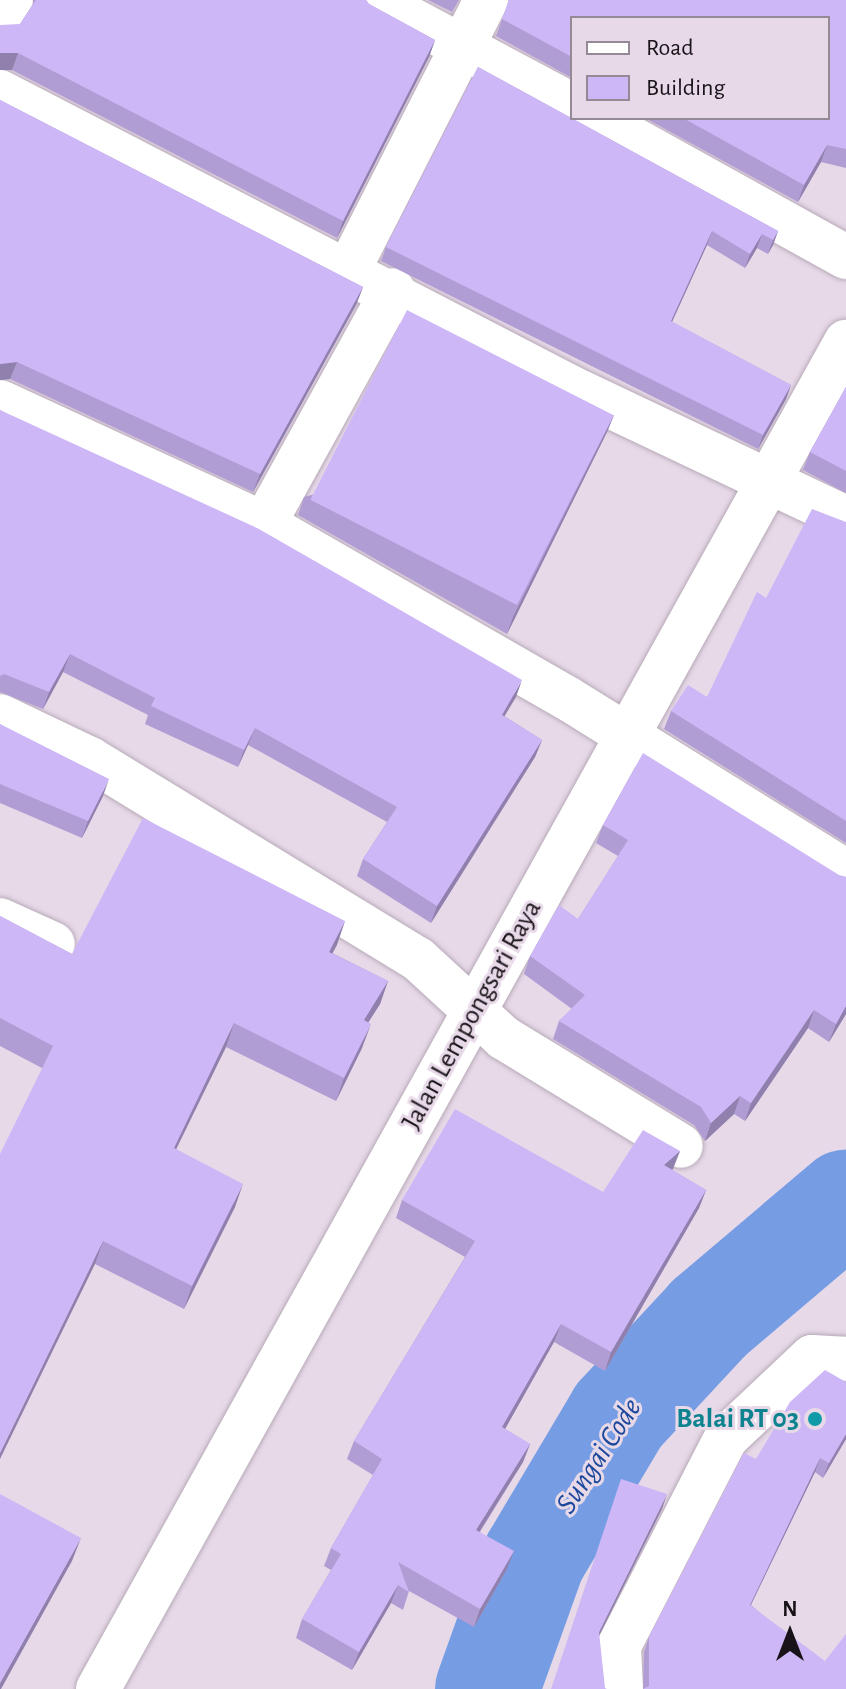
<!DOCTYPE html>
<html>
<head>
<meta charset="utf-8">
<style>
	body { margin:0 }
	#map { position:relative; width:846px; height:1689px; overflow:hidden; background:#e7d9e8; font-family:"Alegreya Sans",sans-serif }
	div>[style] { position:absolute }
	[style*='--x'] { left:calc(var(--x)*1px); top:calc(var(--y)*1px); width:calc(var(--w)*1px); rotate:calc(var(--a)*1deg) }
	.river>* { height:104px; margin:-52px; padding:0 52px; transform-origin:52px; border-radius:52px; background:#769de4 }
	.roads { filter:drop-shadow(0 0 2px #b7aab8) drop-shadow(0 0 2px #b7aab8) }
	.minor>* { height:44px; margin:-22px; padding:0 22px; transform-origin:22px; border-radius:22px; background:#fff }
	.major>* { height:44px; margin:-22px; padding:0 22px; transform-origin:22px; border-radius:22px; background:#fff }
	.wall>* { inset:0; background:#b09dd4 }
	.shaded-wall>* { inset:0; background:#9080ad }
	.building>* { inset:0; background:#cdb7f7; transform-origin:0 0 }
	.dots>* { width:22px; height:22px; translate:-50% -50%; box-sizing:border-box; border:4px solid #e7d9e8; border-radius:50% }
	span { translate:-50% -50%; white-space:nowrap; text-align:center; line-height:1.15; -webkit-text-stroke:6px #e7d9e8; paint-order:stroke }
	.street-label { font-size:28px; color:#181318 }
	.culture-label { font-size:28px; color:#0d838f; font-weight:700 }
	.right { translate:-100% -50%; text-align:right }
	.water-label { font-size:30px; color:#1d499c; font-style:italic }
	.legend { position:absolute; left:570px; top:16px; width:260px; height:104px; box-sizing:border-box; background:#e7d9e8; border:2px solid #948a95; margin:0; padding:10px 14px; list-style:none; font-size:24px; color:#181318 }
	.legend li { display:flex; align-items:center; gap:16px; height:40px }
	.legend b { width:40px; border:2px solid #948a95 }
	.north { position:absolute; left:750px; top:1593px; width:80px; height:80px; -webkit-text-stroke:6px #e7d9e8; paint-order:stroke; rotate:0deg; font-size:22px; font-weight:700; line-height:32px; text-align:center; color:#181318 }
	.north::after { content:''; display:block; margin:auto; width:28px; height:36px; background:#181318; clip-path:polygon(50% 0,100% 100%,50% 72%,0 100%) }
</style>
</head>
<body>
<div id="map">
	<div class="river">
		<div style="--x:487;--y:1689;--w:139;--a:-70.3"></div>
		<div style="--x:534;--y:1558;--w:166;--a:-59.3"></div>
		<div style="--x:619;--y:1415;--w:132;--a:-47.1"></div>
		<div style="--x:709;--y:1318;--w:180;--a:-40.3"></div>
	</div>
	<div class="roads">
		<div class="minor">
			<div style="--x:375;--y:0;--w:223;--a:28.1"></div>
			<div style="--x:0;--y:20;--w:23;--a:-61"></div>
			<div style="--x:0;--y:92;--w:642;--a:27.36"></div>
			<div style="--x:570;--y:387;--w:306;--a:25.4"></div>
			<div style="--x:595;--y:118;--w:287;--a:29"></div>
			<div style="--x:350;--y:267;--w:300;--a:-63"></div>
			<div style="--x:0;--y:402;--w:291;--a:24.8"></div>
			<div style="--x:264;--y:524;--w:349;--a:29.9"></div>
			<div style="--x:567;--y:698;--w:329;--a:31.9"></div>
			<div style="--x:264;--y:524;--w:267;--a:-61.1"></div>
			<div style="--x:0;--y:716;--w:100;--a:25.5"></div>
			<div style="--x:90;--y:759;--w:384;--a:31.4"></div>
			<div style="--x:418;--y:959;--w:117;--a:42.6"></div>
			<div style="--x:504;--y:1038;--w:207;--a:31.4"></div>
			<div style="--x:0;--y:920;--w:58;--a:24.4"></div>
			<div style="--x:621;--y:1689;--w:43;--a:-92.7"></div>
			<div style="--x:619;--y:1646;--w:234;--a:-62.8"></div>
			<div style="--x:726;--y:1438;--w:118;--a:-43.3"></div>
			<div style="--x:812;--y:1357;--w:34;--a:3"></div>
		</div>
		<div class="major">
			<div style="--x:98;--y:1689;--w:1541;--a:-60.96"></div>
		</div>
	</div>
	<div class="wall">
		<div style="clip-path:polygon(33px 0,366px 0,369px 4px,435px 40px,429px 57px,337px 238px,12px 70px,20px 24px,33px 4px)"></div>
		<div style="clip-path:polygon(428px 0,459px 0,452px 12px)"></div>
		<div style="clip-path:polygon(509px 0,846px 0,846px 168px,821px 162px,798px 202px,645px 118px,828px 118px,572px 18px,572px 78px,496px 36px)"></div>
		<div style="clip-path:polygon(478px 67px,778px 231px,773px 245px,768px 254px,757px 248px,745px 268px,707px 245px,672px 322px,791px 385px,786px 399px,758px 449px,381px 261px,386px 247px)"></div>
		<div style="clip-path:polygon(0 100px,363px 287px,356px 305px,253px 492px,10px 379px,0 380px)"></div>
		<div style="clip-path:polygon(846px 387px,846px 493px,803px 470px,810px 452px)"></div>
		<div style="clip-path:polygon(0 410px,516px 697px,504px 716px,542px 740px,535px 757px,431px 923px,357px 876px,363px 859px,387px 822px,248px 745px,238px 767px,145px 724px,148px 715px,63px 672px,43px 709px,0 692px)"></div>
		<div style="clip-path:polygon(614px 415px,607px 432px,507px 634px,298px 515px,304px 497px)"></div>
		<div style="clip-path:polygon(846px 522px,846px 843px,664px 729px,671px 711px,707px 697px,766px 598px)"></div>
		<div style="clip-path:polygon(0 724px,103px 796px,82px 838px,0 803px)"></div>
		<div style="clip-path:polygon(603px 825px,846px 877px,846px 1014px,829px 1042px,808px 1028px,745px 1121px,734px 1114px,705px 1141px,694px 1125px,553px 1039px,559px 1021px,572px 1009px,524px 974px,530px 956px,578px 919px,618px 856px,596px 843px)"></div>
		<div style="clip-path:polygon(0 916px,72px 954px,345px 921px,332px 953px,388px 981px,380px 1004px,368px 1023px,362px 1048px,336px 1101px,226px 1047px,176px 1149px,235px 1207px,184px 1309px,95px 1264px,42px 1068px,0 1046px)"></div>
		<div style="clip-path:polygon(680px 1151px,672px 1170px,706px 1190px,699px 1208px,605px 1371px,554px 1342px,505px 1429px,530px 1444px,523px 1462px,480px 1532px,507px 1569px,474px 1627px,409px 1591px,403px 1610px,391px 1603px,352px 1670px,296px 1638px,302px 1619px,331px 1570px,324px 1566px,331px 1548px,373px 1475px,347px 1459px,354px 1441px,465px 1257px,396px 1218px,402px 1200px,603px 1192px)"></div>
		<div style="clip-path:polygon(846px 1382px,846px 1439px,823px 1478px,815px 1472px,751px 1605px,846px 1689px,643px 1689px,644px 1652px,649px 1637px,756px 1459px)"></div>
	</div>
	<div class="shaded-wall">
		<div style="clip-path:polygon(435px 40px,429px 57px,337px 238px,343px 221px)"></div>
		<div style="clip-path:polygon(0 53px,18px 53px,12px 70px,0 70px)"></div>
		<div style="clip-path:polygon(827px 145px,821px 162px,798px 202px,804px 185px)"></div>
		<div style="clip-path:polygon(712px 231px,707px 245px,666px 335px,671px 321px)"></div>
		<div style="clip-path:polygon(778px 231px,773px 245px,768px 254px,773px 240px)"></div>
		<div style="clip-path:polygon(762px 234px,757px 248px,745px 268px,750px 254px)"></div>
		<div style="clip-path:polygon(363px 287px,356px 305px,253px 492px,260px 474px)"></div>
		<div style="clip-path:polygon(17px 362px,10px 379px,0 380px,0 364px)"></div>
		<div style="clip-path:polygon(791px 385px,786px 399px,758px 449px,763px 435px)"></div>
		<div style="clip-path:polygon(614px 415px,607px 432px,507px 634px,513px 617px)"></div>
		<div style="clip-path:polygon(70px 654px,63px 672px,43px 709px,49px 692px)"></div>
		<div style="clip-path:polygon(522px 680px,516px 697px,495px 732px,502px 715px)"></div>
		<div style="clip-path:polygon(255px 728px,248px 745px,238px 767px,244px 750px)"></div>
		<div style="clip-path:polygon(542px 740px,535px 757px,431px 923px,437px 906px)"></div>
		<div style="clip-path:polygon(109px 779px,103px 796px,82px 838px,88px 821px)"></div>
		<div style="clip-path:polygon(345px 921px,337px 945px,321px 975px,329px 952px)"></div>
		<div style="clip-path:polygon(388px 981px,380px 1004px,355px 1043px,364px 1020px)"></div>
		<div style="clip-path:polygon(846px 1006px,846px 1014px,829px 1042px,836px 1024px)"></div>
		<div style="clip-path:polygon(814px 1010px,808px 1028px,745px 1121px,751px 1103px)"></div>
		<div style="clip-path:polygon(234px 1023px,226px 1047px,165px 1172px,174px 1148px)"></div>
		<div style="clip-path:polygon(371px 1024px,362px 1048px,336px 1101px,344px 1078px)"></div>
		<div style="clip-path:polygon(740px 1096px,734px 1114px,705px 1141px,711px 1123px)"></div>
		<div style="clip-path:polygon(680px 1151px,673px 1169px,657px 1183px,664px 1165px)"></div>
		<div style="clip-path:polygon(243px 1184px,235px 1207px,184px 1309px,192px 1286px)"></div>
		<div style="clip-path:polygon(706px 1190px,699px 1208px,605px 1371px,611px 1352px)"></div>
		<div style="clip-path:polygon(103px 1241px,95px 1264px,0 1459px,0 1453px)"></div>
		<div style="clip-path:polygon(561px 1324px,554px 1342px,496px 1445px,502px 1427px)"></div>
		<div style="clip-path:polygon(846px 1434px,846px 1439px,823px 1478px,829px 1463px)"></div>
		<div style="clip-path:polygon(530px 1444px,523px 1462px,469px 1548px,476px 1530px)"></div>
		<div style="clip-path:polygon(820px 1458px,815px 1472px,744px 1619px,750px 1605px)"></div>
		<div style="clip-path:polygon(667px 1494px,662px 1509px,594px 1646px,599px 1632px)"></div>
		<div style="clip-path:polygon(81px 1538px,72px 1561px,1px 1689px,0 1689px,0 1683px)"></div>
		<div style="clip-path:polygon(514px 1551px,507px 1569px,474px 1627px,480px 1609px)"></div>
		<div style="clip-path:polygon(398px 1585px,391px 1603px,352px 1670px,359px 1652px)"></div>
	</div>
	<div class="building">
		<div style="clip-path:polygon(36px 0,366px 0,369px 4px,435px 40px,343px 221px,18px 53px,0 53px,0 25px,20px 24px)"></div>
		<div style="clip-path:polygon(509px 0,846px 0,846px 149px,827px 145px,804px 185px,683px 118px,828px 118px,828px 18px,572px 18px,572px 57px,502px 19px)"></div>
		<div style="clip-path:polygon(478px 67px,778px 231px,773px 240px,762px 234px,750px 254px,712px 231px,671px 321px,791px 385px,763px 435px,386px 247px)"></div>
		<div style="clip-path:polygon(0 100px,363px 287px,260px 474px,17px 362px,0 364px)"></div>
		<div style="left:407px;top:310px;width:232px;height:213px;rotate:27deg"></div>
		<div style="clip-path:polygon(846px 387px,846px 471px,810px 452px)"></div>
		<div style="clip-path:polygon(0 410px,259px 529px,522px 680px,502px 715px,542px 740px,437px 906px,363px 859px,397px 807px,255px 728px,244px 750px,151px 706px,155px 698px,70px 654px,49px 692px,4px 674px,0 676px)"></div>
		<div style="clip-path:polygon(812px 509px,846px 522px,846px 821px,671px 711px,688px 685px,707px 697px,757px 592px,766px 598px)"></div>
		<div style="clip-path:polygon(0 724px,109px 779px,88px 821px,0 784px)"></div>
		<div style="clip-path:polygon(643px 753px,839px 875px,846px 877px,846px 1006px,836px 1024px,814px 1010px,751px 1103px,740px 1096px,711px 1123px,701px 1107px,559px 1021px,585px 995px,530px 956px,559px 905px,578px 919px,628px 840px,603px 825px)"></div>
		<div style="clip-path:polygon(143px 818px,345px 921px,329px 952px,388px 981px,364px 1020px,371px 1024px,344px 1078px,234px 1023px,174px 1148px,243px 1184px,192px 1286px,103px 1241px,0 1453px,0 1154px,53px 1046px,0 1018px,0 916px,72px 954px)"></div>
		<div style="clip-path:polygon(455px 1109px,603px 1192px,643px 1130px,680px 1151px,664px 1165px,706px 1190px,611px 1352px,561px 1324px,502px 1427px,530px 1444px,476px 1530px,514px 1551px,480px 1609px,398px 1562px,409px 1592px,398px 1585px,359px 1652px,302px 1619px,341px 1554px,331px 1548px,382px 1459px,354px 1441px,475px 1241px,402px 1200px)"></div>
		<div style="clip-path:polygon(825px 1370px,846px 1382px,846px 1434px,829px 1463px,820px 1458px,750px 1605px,825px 1661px,846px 1634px,846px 1689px,643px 1689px,649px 1686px,649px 1637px,744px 1453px,756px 1459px,790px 1402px)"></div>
		<div style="clip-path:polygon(621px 1479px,667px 1494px,599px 1632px,605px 1688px,607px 1689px,551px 1689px)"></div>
		<div style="clip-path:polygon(0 1494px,81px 1538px,0 1683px)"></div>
	</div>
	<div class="dots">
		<div style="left:815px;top:1419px;background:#0f9aa8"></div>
	</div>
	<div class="street-label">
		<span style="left:472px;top:1015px;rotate:-61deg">Jalan Lempongsari Raya</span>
	</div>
	<div class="culture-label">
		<span class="right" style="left:799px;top:1419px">Balai RT 03</span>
	</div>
	<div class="water-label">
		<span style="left:599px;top:1456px;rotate:-57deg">Sungai Code</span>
	</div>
	<ul class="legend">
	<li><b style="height:10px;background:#fff"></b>Road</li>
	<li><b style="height:22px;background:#cdb7f7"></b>Building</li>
	</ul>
	<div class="north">N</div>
</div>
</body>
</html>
